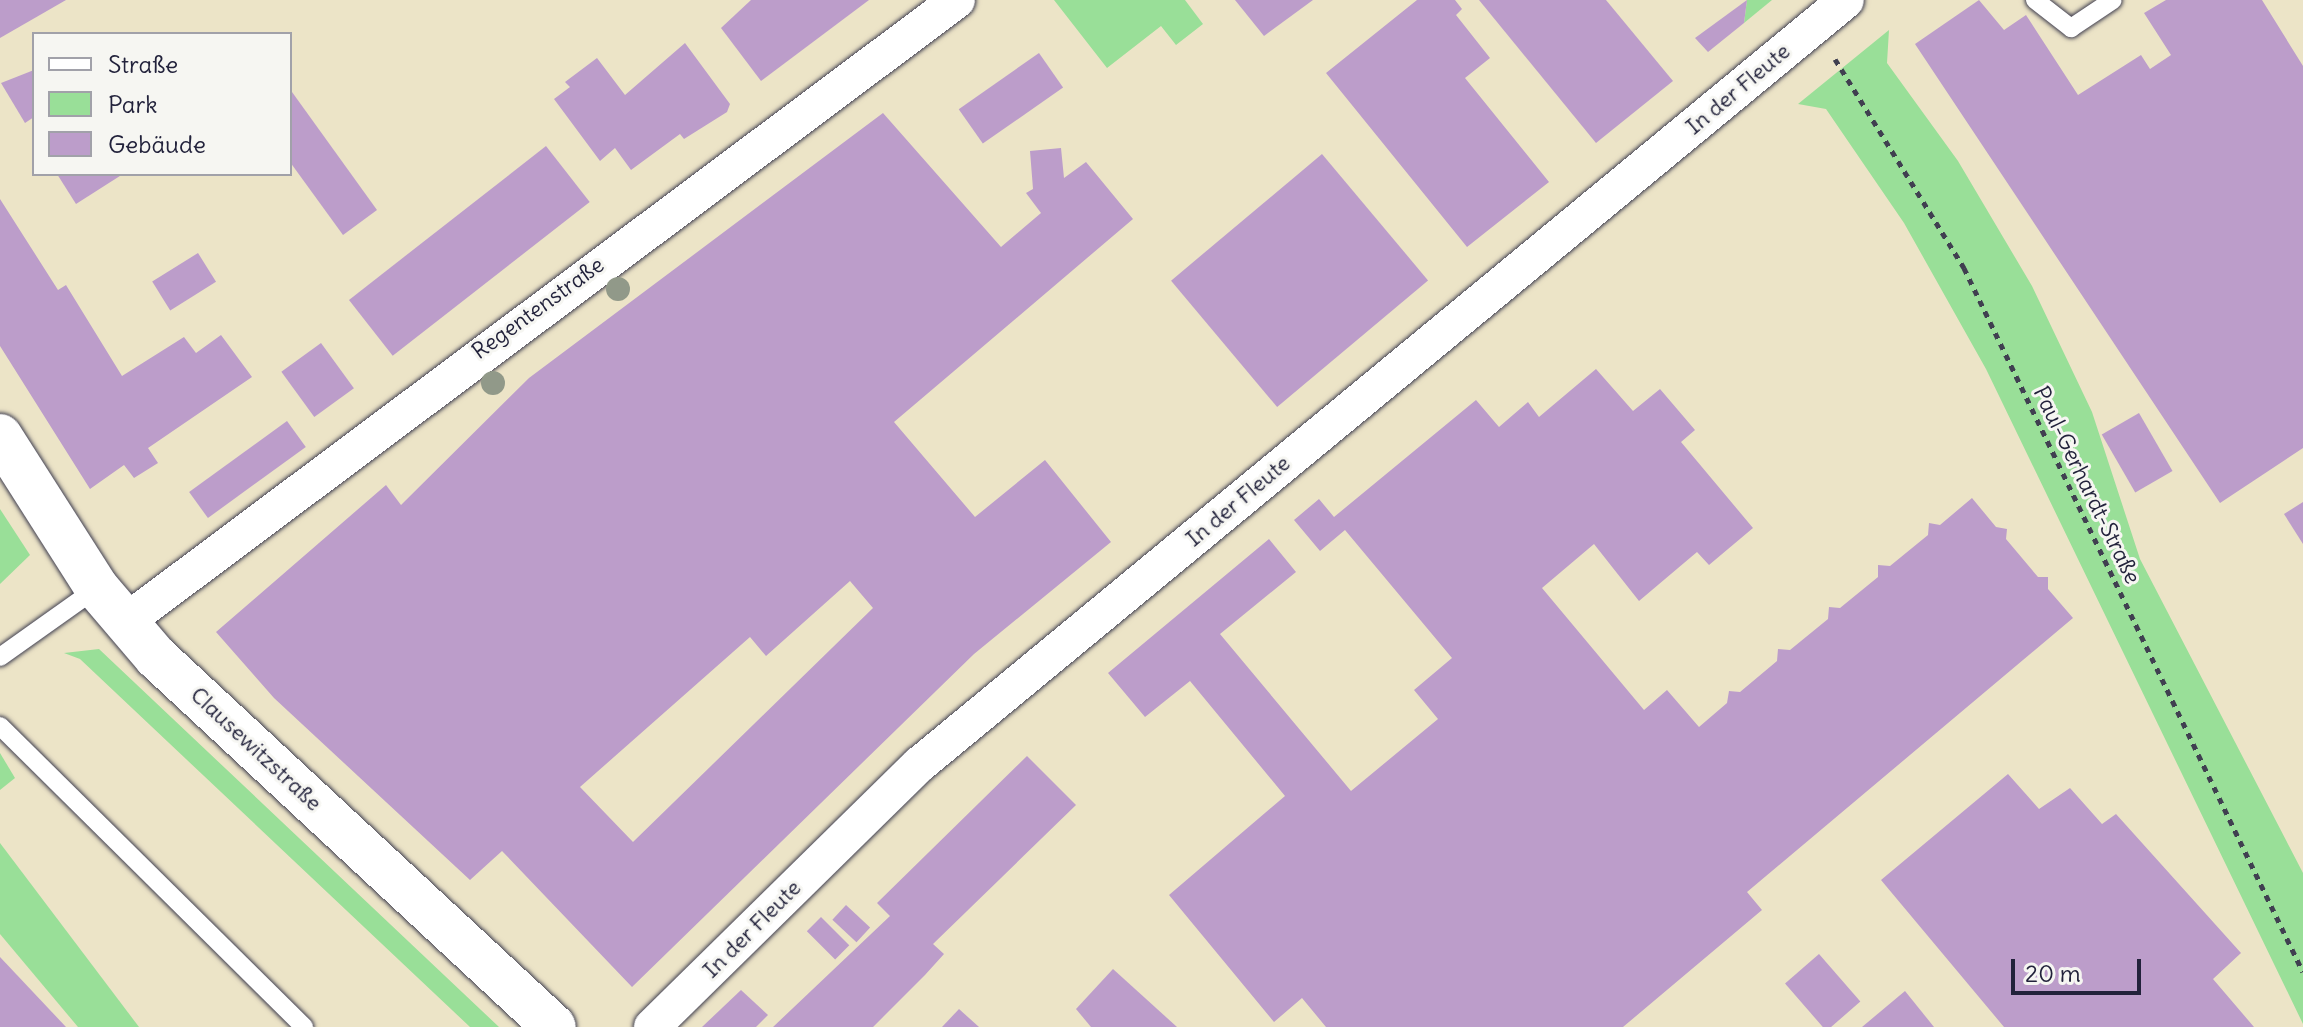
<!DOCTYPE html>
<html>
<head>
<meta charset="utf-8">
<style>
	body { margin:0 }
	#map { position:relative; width:2303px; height:1027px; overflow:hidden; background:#ece4c7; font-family:Delius,sans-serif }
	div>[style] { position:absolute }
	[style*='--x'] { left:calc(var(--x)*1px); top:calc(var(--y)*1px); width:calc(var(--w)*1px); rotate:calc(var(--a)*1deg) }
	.green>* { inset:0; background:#99df98 }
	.building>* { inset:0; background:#bc9dca; transform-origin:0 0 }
	.path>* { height:5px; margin-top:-2.5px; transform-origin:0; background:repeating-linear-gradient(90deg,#403f50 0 6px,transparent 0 12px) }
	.roads { filter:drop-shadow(0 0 2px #403f50) drop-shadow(0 0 2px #403f50) }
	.service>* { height:18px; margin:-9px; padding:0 9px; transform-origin:9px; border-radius:9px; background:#fff }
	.minor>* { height:36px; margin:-18px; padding:0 18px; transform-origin:18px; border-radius:18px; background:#fff }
	.tertiary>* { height:44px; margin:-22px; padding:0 22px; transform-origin:22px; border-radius:22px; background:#fff }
	.trees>* { width:24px; height:24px; margin:-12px; border-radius:50%; background:#919989 }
	span { translate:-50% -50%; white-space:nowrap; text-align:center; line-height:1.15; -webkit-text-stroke:6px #f6f6f2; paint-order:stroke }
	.street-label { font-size:22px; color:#22223b }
	.legend { position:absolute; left:32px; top:32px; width:260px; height:144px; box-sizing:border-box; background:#f6f6f2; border:2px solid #a1a1a9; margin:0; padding:10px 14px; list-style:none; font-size:24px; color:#22223b }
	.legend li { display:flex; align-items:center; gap:16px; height:40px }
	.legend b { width:40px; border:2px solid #a1a1a9 }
	.scale { position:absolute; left:2011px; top:959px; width:130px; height:36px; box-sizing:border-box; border:4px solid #22223b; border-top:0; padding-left:10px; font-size:24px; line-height:28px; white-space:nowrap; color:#22223b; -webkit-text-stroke:6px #f6f6f2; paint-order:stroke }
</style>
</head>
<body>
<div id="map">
	<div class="green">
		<div style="clip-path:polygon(1054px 0,1185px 0,1203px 24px,1176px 45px,1161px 26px,1107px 68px)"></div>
		<div style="clip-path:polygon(1747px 0,1772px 0,1744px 23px)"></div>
		<div style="clip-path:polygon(1889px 30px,1887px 63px,1958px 161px,2032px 286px,2092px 412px,2140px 559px,2303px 873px,2303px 1024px,1986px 369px,1904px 223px,1826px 109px,1798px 104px)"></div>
		<div style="clip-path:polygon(0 509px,30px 555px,0 584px)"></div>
		<div style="clip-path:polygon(99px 649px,499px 1027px,470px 1027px,80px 659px,64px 653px)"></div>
		<div style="clip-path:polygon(0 753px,15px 778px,0 790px)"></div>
		<div style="clip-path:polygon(0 843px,139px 1027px,78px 1027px,0 934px)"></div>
	</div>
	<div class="building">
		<div style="clip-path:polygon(0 0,66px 0,0 38px)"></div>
		<div style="clip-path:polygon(751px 0,869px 0,761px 81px,721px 28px)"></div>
		<div style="clip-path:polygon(1235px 0,1313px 0,1264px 36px)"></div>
		<div style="clip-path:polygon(1417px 0,1455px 0,1462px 9px,1456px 15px,1490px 58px,1465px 78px,1549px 182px,1467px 247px,1326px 73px)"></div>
		<div style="clip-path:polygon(1479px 0,1606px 0,1673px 81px,1596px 143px)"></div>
		<div style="clip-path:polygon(1747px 0,1744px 23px,1708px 52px,1695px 38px)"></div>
		<div style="clip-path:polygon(1979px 0,2004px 30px,2026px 15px,2078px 95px,2141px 55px,2150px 69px,2171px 55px,2144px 13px,2166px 0,2262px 0,2303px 66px,2303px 448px,2220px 503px,1915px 44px)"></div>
		<div style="clip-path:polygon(685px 43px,730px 104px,727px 112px,684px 139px,680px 134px,631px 170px,615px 148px,600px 161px,554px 99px,570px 87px,565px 82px,597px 58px,625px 95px)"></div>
		<div style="left:1039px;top:53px;width:42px;height:98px;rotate:55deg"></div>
		<div style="clip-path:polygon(34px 70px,34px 117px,25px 123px,1px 83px)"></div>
		<div style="clip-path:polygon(292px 92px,377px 210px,343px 235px,290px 162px)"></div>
		<div style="clip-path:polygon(evenodd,883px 113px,1001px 247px,1041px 213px,1026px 193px,1033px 189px,1030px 151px,1061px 148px,1064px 178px,1086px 162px,1133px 219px,894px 422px,975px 517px,1045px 460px,1111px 542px,974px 654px,632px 987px,502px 851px,470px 880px,274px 698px,216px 632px,386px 485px,401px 505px,529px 378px,883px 113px,850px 581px,873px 608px,633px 842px,580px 787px,750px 637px,766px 656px,850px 581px)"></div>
		<div style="left:546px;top:146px;width:71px;height:250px;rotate:52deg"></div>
		<div style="left:1322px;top:154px;width:165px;height:197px;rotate:50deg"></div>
		<div style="clip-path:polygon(57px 174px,123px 174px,76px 204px)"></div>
		<div style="clip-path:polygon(0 199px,58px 290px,66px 285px,122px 376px,184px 337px,196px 353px,221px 335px,252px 377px,148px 448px,158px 463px,134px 478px,124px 465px,90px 489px,0 346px)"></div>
		<div style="left:198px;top:253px;width:34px;height:54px;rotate:58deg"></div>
		<div style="left:321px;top:343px;width:56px;height:49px;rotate:54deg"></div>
		<div style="clip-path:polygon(1596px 369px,1633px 411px,1660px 389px,1695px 430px,1681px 442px,1753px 528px,1709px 565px,1697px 552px,1639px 601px,1594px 544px,1542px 588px,1644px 710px,1667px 690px,1699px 727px,1727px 703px,1729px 691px,1740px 692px,1777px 661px,1778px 649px,1790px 650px,1828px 619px,1829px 607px,1840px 608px,1878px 577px,1878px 565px,1890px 566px,1928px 535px,1929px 523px,1940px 525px,1972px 498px,1996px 527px,2007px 529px,2006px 539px,2038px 577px,2048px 577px,2048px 589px,2073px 618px,1747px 892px,1762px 910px,1623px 1027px,1326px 1027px,1302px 998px,1274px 1022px,1169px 895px,1285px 796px,1190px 681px,1145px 717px,1108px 673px,1269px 539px,1296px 572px,1220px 634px,1351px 791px,1438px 719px,1414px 690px,1452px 658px,1345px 530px,1320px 551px,1294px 520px,1319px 499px,1334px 517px,1476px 400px,1499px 427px,1528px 402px,1539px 417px)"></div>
		<div style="left:2139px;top:413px;width:67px;height:43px;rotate:60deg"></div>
		<div style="left:287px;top:421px;width:32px;height:121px;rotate:54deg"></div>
		<div style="clip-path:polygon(2303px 502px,2303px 544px,2284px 514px)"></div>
		<div style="clip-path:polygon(1027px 756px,1076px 805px,933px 944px,944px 954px,925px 975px,873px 1027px,773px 1027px,890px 916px,877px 903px)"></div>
		<div style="clip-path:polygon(2008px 774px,2039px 809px,2070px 788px,2102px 824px,2116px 814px,2241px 953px,2213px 979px,2254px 1027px,2004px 1027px,1881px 880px)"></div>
		<div style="left:846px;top:905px;width:33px;height:20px;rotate:43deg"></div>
		<div style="left:821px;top:917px;width:40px;height:20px;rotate:45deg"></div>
		<div style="left:1819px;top:954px;width:63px;height:45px;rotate:49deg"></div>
		<div style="clip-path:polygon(0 957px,66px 1027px,0 1027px)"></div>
		<div style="clip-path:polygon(1113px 969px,1177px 1027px,1091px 1027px,1076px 1009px)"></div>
		<div style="clip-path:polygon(741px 990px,768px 1015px,756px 1027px,702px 1027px)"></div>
		<div style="clip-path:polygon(1905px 991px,1934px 1027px,1862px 1027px)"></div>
		<div style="clip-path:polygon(959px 1009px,979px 1027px,942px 1027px)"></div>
	</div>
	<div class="path">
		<div style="--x:1835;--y:59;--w:246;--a:58.3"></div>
		<div style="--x:1964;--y:268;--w:781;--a:64.29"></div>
	</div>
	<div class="roads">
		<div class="service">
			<div style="--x:2035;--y:0;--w:46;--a:37.9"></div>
			<div style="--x:2071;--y:28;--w:50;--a:-33.7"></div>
			<div style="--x:0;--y:657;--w:119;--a:-35.4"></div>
			<div style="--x:0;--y:726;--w:428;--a:44.7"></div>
		</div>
		<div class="minor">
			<div style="--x:124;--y:623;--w:1040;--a:-36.79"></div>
			<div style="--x:652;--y:1027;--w:375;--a:-44.5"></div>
			<div style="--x:920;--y:764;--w:1200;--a:-39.52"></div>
		</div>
		<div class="tertiary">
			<div style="--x:0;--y:436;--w:180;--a:57.5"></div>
			<div style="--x:97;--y:588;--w:91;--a:49.5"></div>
			<div style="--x:156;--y:657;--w:543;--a:42.91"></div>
		</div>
	</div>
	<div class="trees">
		<div style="left:618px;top:289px"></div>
		<div style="left:493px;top:383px"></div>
	</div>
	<div class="street-label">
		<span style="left:1738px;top:89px;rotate:-40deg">In der Fleute</span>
		<span style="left:538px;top:308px;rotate:-36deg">Regentenstraße</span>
		<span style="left:2087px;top:485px;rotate:64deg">Paul-Gerhardt-Straße</span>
		<span style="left:1238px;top:501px;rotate:-40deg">In der Fleute</span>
		<span style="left:256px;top:749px;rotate:43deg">Clausewitzstraße</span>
		<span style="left:752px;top:929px;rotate:-45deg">In der Fleute</span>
	</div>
	<ul class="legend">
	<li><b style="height:10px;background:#fff"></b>Straße</li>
	<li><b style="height:22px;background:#99df98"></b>Park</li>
	<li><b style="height:22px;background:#bc9dca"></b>Gebäude</li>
	</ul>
	<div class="scale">20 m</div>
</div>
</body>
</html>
